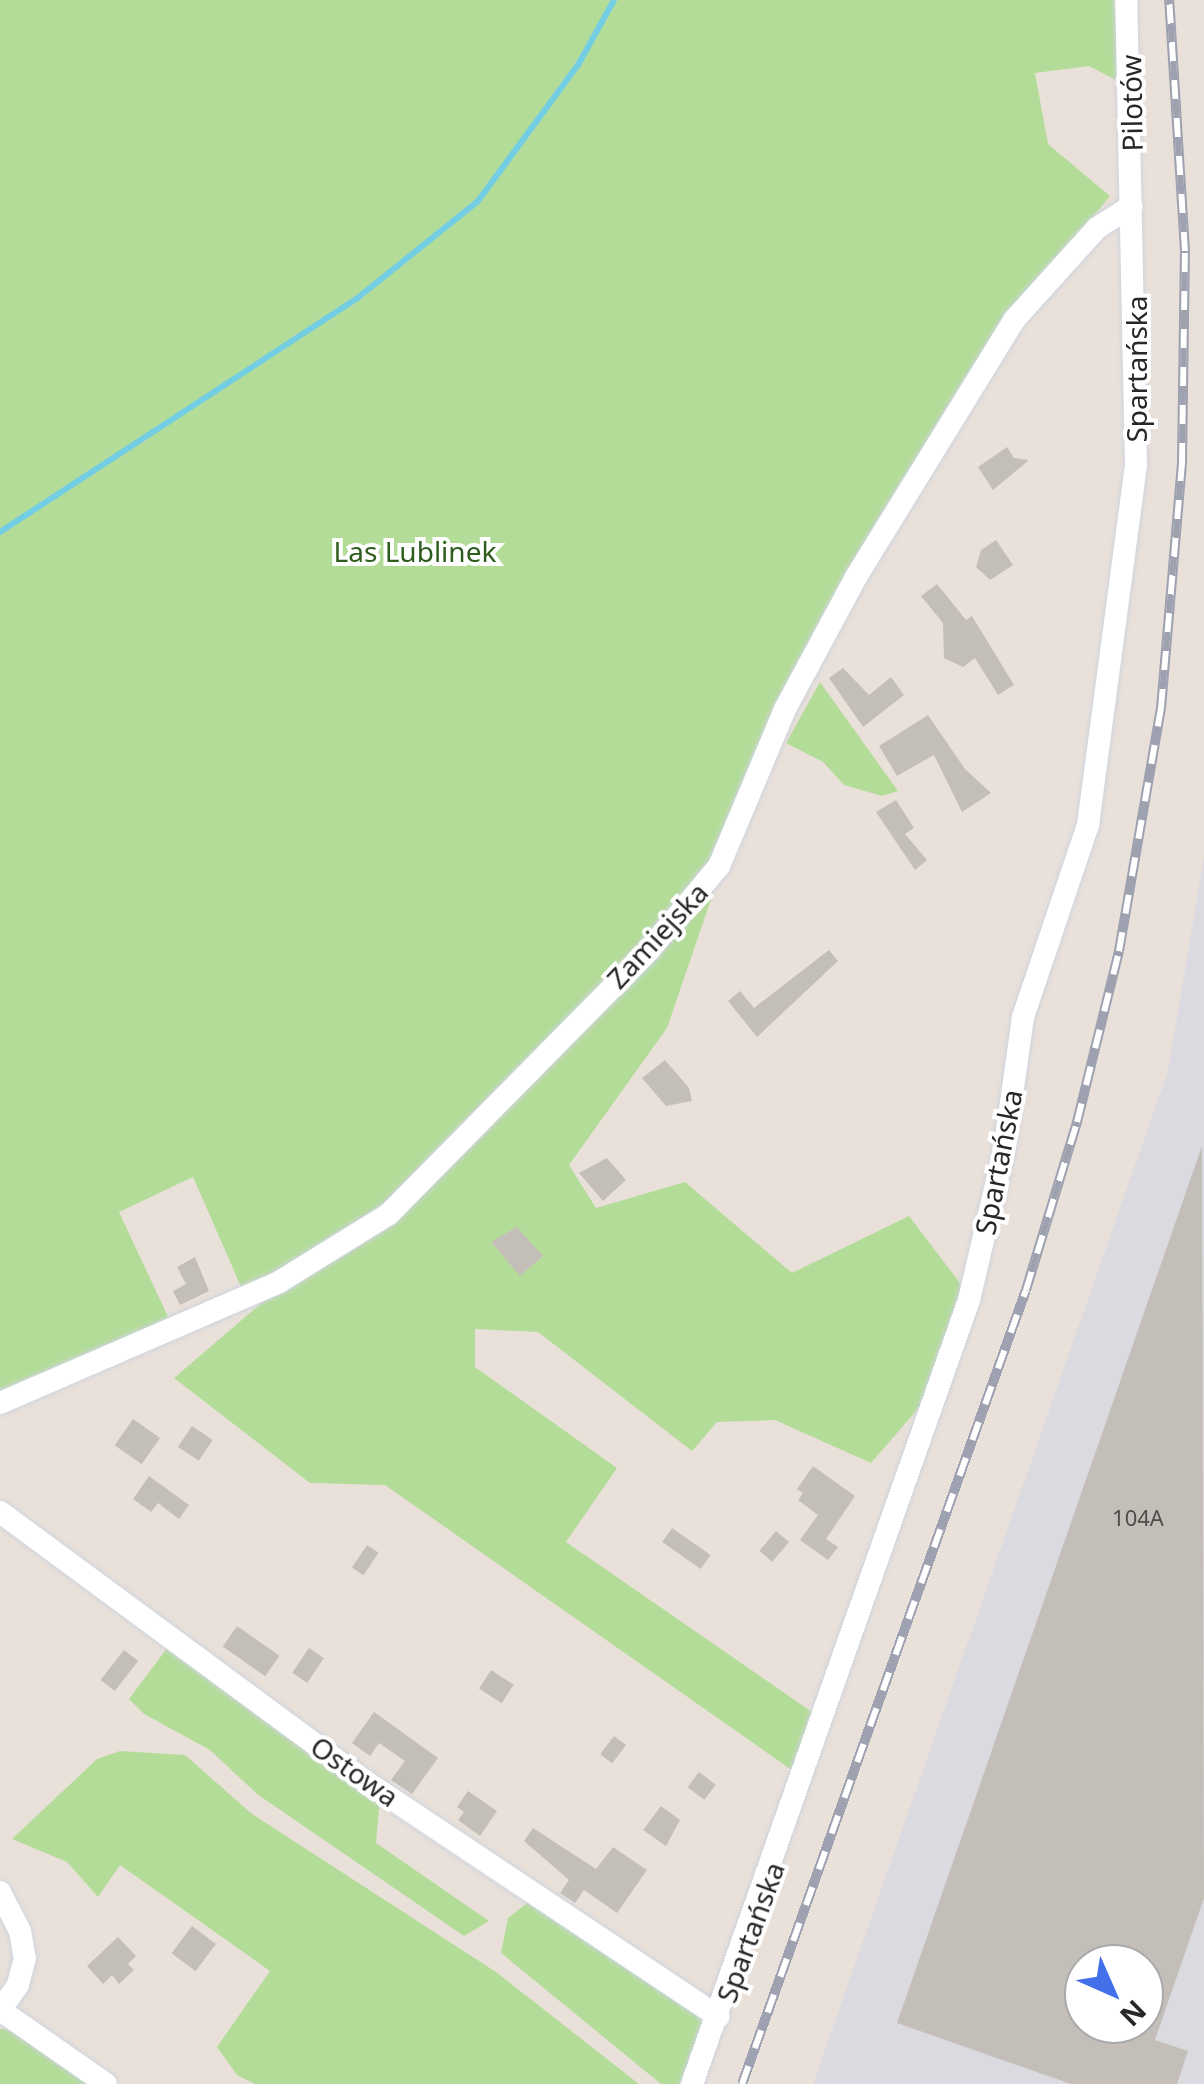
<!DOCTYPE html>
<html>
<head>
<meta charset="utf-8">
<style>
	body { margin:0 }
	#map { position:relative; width:1204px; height:2084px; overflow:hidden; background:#e9e1d9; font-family:"Noto Sans",sans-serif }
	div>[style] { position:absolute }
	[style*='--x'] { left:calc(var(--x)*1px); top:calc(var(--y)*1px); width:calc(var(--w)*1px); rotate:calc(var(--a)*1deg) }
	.industrial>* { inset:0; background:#dbdae1 }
	.green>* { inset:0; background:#b4dc99 }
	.stream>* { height:6px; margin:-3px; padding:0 3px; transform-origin:3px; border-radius:3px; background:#73cee4 }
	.building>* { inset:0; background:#c4beb9; transform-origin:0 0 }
	.roads { filter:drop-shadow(0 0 2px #cfd3df) drop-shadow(0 0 2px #cfd3df) }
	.street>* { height:22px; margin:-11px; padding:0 11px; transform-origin:11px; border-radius:11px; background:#fff }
	.rail>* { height:10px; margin-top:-5px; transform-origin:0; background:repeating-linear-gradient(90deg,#fff 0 19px,#9da1b0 0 38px); box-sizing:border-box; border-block:2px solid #9da1b0 }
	span { translate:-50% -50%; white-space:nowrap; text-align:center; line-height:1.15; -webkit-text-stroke:8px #fff; paint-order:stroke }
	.number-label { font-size:22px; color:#4e4d4c }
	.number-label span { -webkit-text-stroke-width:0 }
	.street-label { font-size:28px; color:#272727 }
	.park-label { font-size:28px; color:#2f5d1e }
	.north { position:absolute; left:1064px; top:1944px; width:100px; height:100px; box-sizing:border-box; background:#fff; border:2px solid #a9a9a9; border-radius:50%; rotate:135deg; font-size:28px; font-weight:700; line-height:40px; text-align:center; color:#272727 }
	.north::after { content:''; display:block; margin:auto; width:35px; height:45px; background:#436feb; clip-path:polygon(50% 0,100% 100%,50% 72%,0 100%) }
</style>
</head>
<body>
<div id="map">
	<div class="industrial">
		<div style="clip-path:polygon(evenodd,1204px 856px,1204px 2084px,813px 2084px,1168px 1071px,1204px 856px,1084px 1964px,1144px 1964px,1144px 2024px,1084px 2024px,1084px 1964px)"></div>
	</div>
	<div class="green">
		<div style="clip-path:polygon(0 0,1114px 0,1120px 82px,1089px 66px,1035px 73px,1048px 144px,1110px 196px,1007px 320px,712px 864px,648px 946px,386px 1208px,274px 1275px,242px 1289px,193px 1177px,119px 1212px,170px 1321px,0 1392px)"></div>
		<div style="clip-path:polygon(820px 682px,898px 791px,882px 796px,844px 785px,823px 762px,786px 743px)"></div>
		<div style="clip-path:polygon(719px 876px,667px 1028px,569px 1165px,596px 1208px,685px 1182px,792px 1273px,909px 1216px,963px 1287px,930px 1395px,871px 1463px,775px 1420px,717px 1422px,692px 1451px,538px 1332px,475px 1329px,475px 1367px,617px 1468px,566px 1542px,815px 1714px,796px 1773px,385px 1485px,310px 1483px,174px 1378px,272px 1294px,392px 1218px)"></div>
		<div style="clip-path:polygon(168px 1647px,380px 1797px,376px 1843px,489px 1921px,464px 1936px,257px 1794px,210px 1750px,144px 1714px,129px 1699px)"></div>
		<div style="clip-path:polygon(120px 1751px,185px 1755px,252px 1814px,496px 1972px,639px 2084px,255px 2084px,237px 2075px,217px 2047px,270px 1971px,120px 1865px,98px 1897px,67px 1862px,12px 1839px,97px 1759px)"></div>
		<div style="clip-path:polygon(532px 1899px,709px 2022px,683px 2084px,661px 2084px,501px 1953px,508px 1918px)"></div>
		<div style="clip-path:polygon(8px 2028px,94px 2084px,0 2084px,0 2029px)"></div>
	</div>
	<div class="stream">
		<div style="--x:0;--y:532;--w:430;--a:-33.2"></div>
		<div style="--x:360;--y:296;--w:151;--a:-38.8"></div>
		<div style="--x:478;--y:201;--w:169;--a:-53.7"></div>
		<div style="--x:578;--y:65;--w:74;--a:-61"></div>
	</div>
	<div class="building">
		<div style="clip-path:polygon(1007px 447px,1014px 458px,1029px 460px,993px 490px,978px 467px)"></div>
		<div style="clip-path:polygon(996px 540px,1013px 565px,990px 580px,976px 567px,981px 550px)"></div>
		<div style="clip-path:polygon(937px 584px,966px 620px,972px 616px,1014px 685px,998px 695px,975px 658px,963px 667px,944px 658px,943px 623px,921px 596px)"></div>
		<div style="clip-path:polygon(843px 668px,869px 695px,891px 677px,904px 695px,863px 727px,829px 678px)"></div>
		<div style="clip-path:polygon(928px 715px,965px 769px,991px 793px,962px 812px,934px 755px,897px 776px,879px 746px)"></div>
		<div style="clip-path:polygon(896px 800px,914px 828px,905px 834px,927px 860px,915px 870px,876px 812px)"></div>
		<div style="clip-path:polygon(829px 950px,838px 961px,757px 1037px,728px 1001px,740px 991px,754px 1008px)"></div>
		<div style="clip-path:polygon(665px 1060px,689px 1088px,692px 1101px,666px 1106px,642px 1078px)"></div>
		<div style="clip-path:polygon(evenodd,1202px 1146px,1204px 1898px,1155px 2040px,1188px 2051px,1177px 2084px,1071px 2084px,897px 2023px,1202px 1146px,1084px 1964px,1144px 1964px,1144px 2024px,1084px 2024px,1084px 1964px)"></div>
		<div style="clip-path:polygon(607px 1158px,626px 1180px,603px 1201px,579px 1173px)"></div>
		<div style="clip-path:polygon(517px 1227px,543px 1256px,520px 1276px,491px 1242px)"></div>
		<div style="clip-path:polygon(195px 1257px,209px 1291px,180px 1305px,173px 1291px,186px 1284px,177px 1267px)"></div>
		<div style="left:133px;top:1419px;width:33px;height:32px;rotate:35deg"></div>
		<div style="left:192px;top:1426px;width:25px;height:25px;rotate:34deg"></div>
		<div style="clip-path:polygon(813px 1466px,855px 1496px,826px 1539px,838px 1547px,828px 1560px,800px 1540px,818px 1515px,798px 1500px,803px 1493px,797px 1489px)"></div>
		<div style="clip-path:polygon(149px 1476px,189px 1505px,179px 1519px,158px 1503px,151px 1512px,133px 1499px)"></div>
		<div style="left:672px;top:1528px;width:47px;height:17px;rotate:35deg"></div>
		<div style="left:776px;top:1531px;width:17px;height:26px;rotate:40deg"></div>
		<div style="left:367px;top:1545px;width:14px;height:27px;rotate:34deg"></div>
		<div style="left:237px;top:1626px;width:52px;height:25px;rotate:35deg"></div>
		<div style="left:309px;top:1648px;width:18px;height:30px;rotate:34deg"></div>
		<div style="left:124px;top:1650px;width:18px;height:38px;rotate:38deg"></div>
		<div style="left:491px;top:1670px;width:27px;height:22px;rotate:33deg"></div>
		<div style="clip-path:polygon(374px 1712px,438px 1758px,412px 1794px,391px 1780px,405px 1761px,379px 1743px,370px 1756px,352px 1743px)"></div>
		<div style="left:614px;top:1736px;width:15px;height:23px;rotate:37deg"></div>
		<div style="left:699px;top:1772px;width:21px;height:19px;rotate:37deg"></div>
		<div style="clip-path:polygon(468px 1791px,497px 1811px,480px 1836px,458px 1820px,464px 1812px,457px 1807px)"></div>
		<div style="clip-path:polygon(661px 1806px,680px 1820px,666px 1846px,643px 1830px)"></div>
		<div style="clip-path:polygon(533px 1828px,596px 1869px,613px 1847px,647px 1870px,617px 1913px,584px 1890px,575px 1903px,560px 1893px,569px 1880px,524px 1841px)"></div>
		<div style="left:192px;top:1926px;width:30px;height:34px;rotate:37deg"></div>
		<div style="clip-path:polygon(118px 1937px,136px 1956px,128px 1964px,134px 1970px,119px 1984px,112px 1975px,103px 1984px,87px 1966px)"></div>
	</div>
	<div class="roads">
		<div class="street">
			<div style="--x:0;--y:1403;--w:304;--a:-23.4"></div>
			<div style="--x:279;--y:1282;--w:129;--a:-31.7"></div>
			<div style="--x:389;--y:1214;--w:371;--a:-45.4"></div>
			<div style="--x:649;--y:950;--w:109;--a:-50.2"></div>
			<div style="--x:719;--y:866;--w:170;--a:-67.2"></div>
			<div style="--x:785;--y:709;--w:150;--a:-61.7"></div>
			<div style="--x:856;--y:577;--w:302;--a:-58.4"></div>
			<div style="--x:1014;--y:320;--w:124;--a:-47.9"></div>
			<div style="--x:1097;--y:228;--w:41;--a:-32.2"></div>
			<div style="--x:0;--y:1512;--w:453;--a:36.4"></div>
			<div style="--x:365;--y:1781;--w:425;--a:33.7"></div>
			<div style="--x:0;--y:1892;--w:44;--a:62.9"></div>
			<div style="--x:20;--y:1931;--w:27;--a:80"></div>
			<div style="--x:25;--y:1958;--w:28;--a:105"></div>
			<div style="--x:18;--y:1985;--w:29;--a:125"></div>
			<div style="--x:0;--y:2010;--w:129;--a:34.9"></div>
			<div style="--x:692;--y:2084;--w:831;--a:-70.54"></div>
			<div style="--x:969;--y:1300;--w:153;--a:-76.8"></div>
			<div style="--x:1004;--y:1151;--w:135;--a:-81.9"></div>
			<div style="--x:1023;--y:1017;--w:203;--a:-71.3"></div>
			<div style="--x:1088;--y:825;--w:362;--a:-82.4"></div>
			<div style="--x:1136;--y:466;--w:466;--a:-91.2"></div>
		</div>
	</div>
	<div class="rail">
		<div style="--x:742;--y:2084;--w:843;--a:-70.32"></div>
		<div style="--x:1026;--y:1290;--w:176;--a:-73.1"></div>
		<div style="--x:1077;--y:1122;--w:176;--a:-76.2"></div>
		<div style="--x:1119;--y:951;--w:247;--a:-80.2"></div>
		<div style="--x:1161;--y:708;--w:247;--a:-85.1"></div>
		<div style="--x:1182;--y:462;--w:211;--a:-89.2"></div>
		<div style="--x:1185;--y:251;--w:252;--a:-93.6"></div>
	</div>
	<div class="number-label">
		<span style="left:1138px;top:1518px">104A</span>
	</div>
	<div class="street-label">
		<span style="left:1131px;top:103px;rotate:-91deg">Pilotów</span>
		<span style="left:1136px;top:369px;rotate:-90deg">Spartańska</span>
		<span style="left:657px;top:935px;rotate:-47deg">Zamiejska</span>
		<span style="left:998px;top:1162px;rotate:-79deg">Spartańska</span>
		<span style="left:355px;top:1771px;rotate:35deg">Ostowa</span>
		<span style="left:750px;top:1932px;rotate:-70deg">Spartańska</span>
	</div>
	<div class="park-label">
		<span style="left:415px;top:551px">Las Lublinek</span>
	</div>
	<div class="north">N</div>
</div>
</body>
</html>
